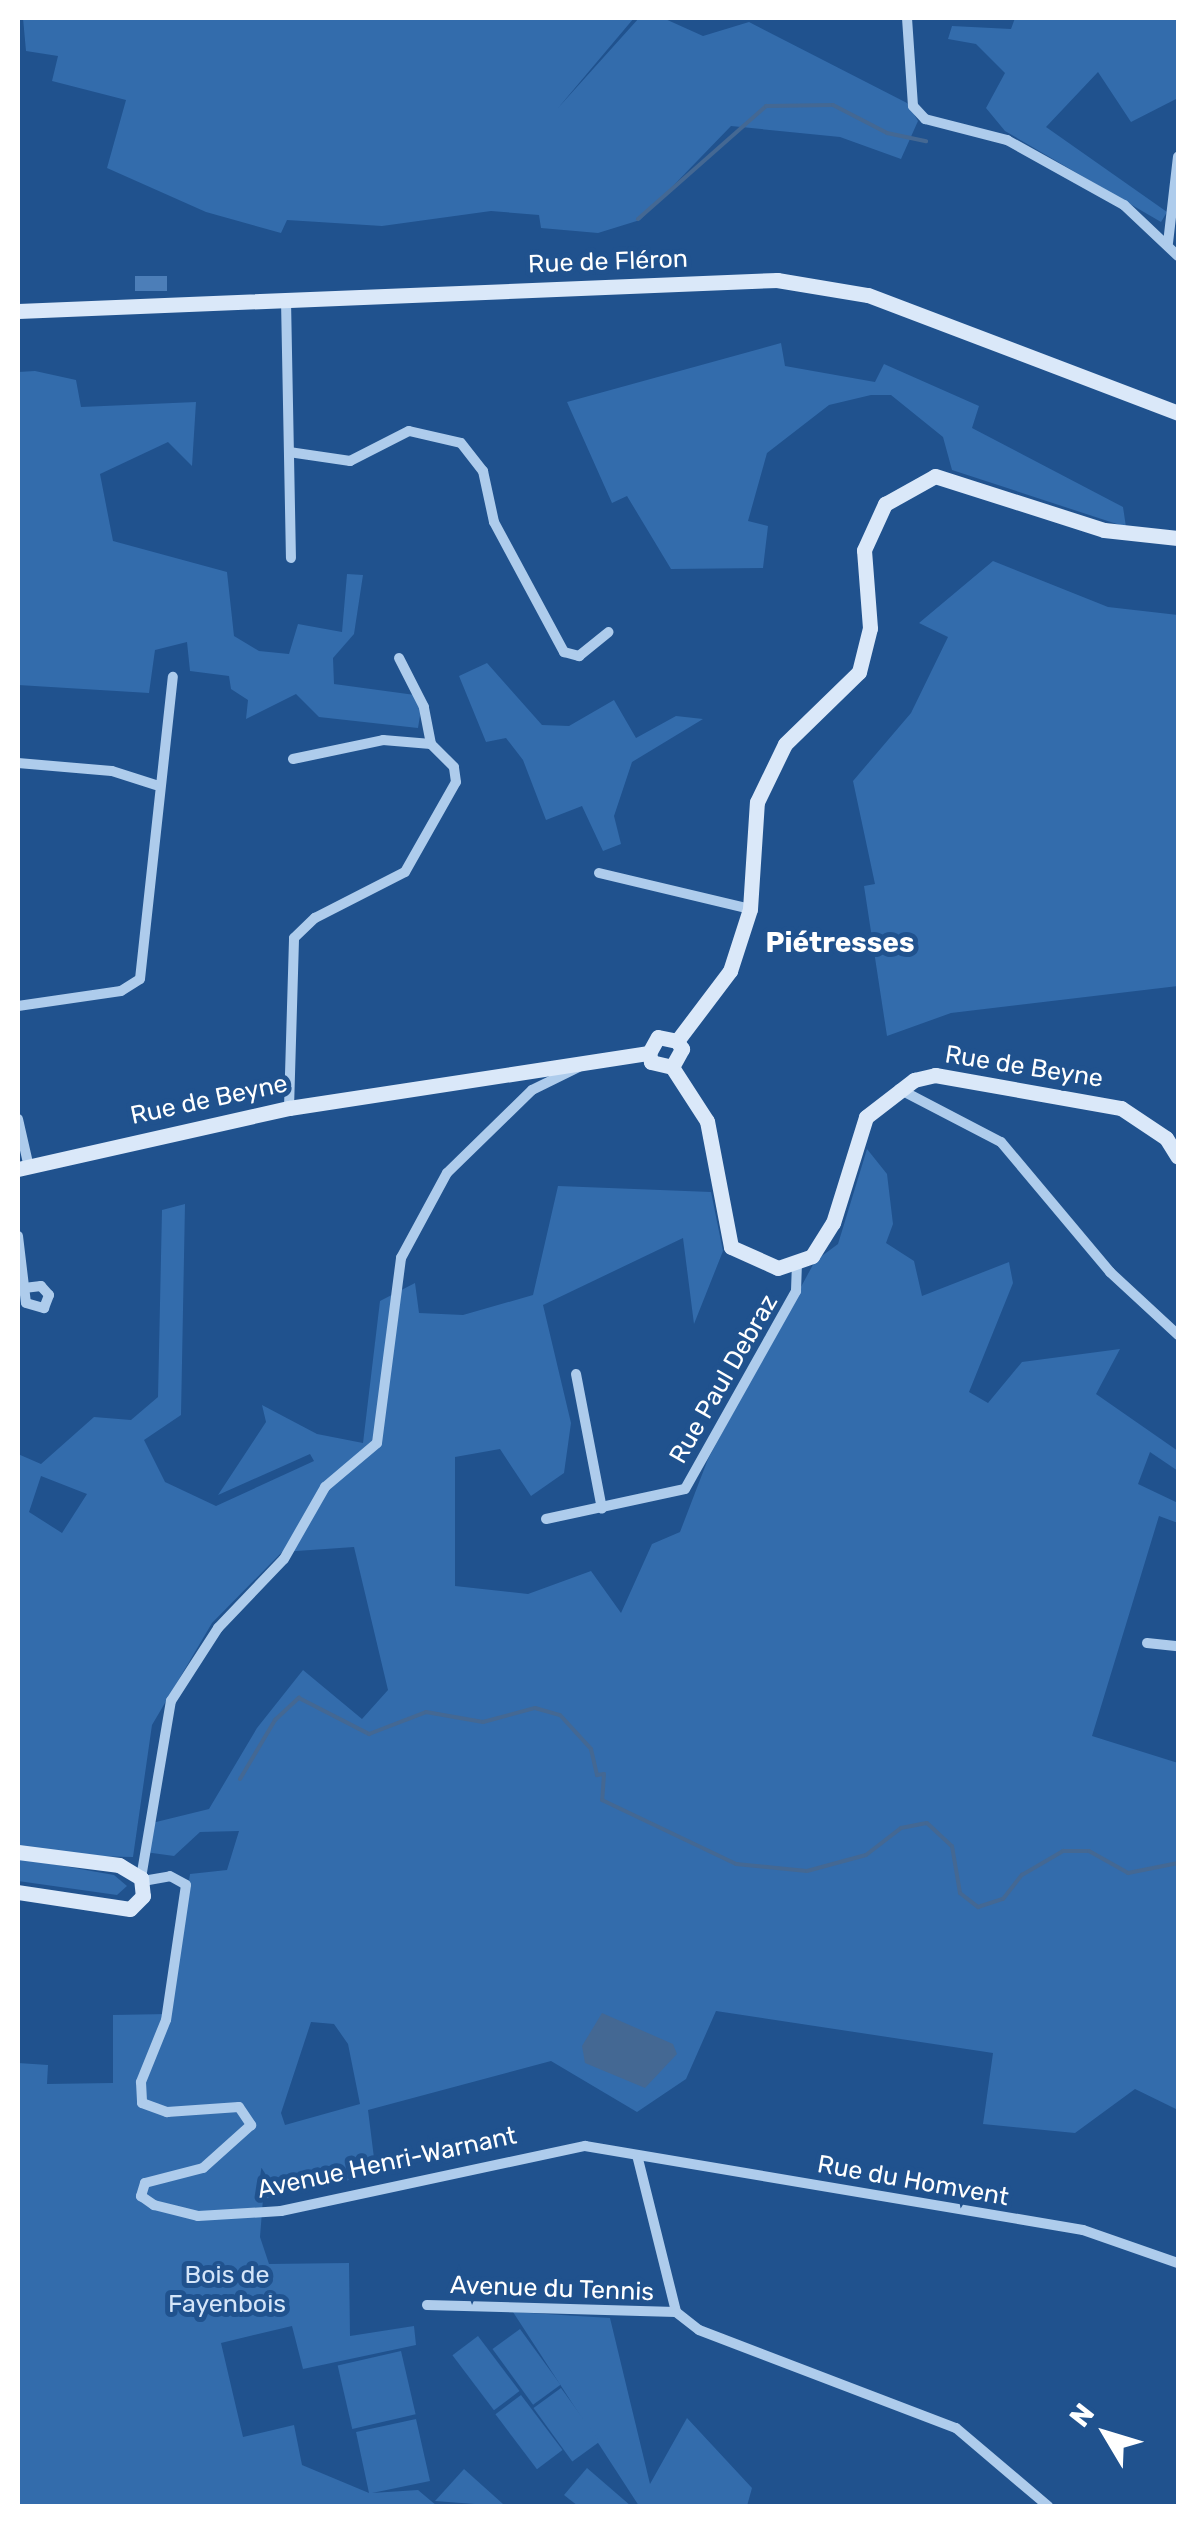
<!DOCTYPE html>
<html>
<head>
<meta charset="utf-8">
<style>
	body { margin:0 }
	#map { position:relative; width:1196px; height:2524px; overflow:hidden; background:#20528e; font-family:Rubik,sans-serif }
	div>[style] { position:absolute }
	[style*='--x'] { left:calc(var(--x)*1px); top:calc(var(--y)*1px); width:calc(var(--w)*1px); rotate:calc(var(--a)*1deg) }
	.green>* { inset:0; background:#336cac; transform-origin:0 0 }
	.water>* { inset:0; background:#446893 }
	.stream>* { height:4px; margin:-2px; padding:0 2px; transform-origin:2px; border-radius:2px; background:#446893 }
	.building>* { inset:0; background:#4c7eb8; transform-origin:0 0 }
	.street>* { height:10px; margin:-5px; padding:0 5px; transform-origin:5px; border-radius:5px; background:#aeccec }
	.secondary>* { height:15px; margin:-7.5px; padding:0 7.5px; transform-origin:7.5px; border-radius:7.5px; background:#dae8f9 }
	span { translate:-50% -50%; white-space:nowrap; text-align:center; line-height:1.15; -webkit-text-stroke:10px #20528e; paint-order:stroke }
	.street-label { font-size:25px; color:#fff }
	.park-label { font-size:25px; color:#d4e5f9 }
	.neighbourhood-label { font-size:28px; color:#fff; font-weight:700 }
	.frame { position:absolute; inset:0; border:20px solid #fff; pointer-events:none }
	.north { position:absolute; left:1056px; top:2384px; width:100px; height:100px; -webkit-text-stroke:8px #20528e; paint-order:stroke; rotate:308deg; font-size:28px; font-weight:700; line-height:40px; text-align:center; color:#fff }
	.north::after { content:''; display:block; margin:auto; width:35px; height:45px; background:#fff; clip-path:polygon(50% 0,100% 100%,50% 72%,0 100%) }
</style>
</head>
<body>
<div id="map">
	<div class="green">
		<div style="clip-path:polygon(23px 18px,634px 18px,558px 108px,639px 18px,663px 18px,703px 36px,749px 22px,907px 103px,918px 121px,901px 159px,840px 137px,731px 126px,640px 220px,598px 233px,541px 228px,539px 215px,491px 211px,382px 226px,287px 220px,281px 233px,206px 212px,107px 168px,126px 100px,52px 81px,58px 56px,26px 51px)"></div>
		<div style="clip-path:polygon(1015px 18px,1178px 18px,1178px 98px,1131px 122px,1098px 72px,1046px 127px,1167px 212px,1161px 222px,1005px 131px,986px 108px,1005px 73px,976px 44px,948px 39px,952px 26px,1011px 29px)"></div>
		<div style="clip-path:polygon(781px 343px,785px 366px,875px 382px,884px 364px,979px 406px,972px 428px,1123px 507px,1126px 527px,952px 470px,943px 437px,891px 395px,871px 395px,829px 405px,767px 453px,748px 521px,768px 526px,763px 568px,671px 569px,627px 496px,612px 503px,567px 402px)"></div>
		<div style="clip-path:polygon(35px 371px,76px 380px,81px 407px,196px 402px,192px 466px,168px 442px,100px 474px,113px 541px,227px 572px,234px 636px,259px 651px,289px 654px,298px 624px,342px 632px,347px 574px,363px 575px,354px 634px,333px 658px,334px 684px,415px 695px,422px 703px,418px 728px,319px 717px,296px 694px,246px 719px,248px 700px,231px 689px,229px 676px,190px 671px,187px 642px,155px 650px,149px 693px,18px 685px,18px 372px)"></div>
		<div style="clip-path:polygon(993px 561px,1108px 607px,1178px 615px,1178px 986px,951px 1013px,887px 1036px,864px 886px,875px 884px,853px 781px,911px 713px,948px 637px,919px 623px)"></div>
		<div style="clip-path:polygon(487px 663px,542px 725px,569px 726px,614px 700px,636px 738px,676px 716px,703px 719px,632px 762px,614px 816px,621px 844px,603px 851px,582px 806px,546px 820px,523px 760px,506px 738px,486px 742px,459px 676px)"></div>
		<div style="clip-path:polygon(evenodd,867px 1149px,887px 1174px,893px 1224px,886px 1243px,914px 1261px,922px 1296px,1009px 1262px,1013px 1283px,969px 1392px,988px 1403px,1022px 1362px,1120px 1349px,1096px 1394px,1178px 1451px,1178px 1471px,1150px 1452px,1138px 1484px,1178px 1503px,1178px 1523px,1159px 1516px,1092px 1736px,1178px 1763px,1178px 2110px,1135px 2089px,1075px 2133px,983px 2124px,993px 2053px,716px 2011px,686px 2079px,637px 2112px,551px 2061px,368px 2110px,376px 2174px,263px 2199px,260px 2237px,269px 2264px,349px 2263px,350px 2336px,414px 2326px,416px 2345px,303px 2369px,292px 2326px,221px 2343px,243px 2437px,294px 2425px,302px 2465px,369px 2493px,356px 2432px,416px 2419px,430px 2481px,372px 2493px,418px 2490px,437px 2506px,18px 2506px,18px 2063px,48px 2065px,47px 2084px,113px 2083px,113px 2015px,168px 2014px,190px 1874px,227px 1870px,239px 1831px,200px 1832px,174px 1856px,145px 1852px,152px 1823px,209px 1809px,257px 1728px,303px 1670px,362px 1719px,388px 1690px,354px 1547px,282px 1552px,212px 1623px,152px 1725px,133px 1857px,33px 1855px,18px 1848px,18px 1454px,41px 1464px,94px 1417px,131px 1420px,158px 1397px,162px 1210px,185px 1204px,181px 1415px,144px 1440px,165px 1482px,216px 1506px,314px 1461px,310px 1454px,218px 1495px,266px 1422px,262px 1405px,317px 1434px,363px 1443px,380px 1301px,415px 1283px,419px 1313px,463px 1315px,533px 1295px,558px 1186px,711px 1192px,723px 1251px,694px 1324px,683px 1238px,543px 1305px,571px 1423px,564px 1473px,531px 1496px,500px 1449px,455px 1457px,455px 1586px,528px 1594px,591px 1571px,621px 1613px,652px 1544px,680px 1532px,708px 1459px,815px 1261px,838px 1244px,867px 1149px,41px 1476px,87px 1494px,62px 1533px,29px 1512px,41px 1476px,867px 1149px,311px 2022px,334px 2024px,348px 2044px,360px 2104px,285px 2125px,281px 2113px,311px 2022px)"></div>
		<div style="clip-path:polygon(18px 1858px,114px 1875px,127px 1886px,117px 1895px,18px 1881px)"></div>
		<div style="clip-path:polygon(513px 2312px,610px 2318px,650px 2484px,687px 2418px,752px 2488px,747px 2506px,639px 2506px)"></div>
		<div style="left:520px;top:2329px;width:69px;height:34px;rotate:54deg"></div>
		<div style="left:478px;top:2336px;width:69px;height:32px;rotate:53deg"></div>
		<div style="left:401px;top:2351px;width:65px;height:65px;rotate:77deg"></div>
		<div style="left:561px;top:2388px;width:66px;height:34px;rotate:54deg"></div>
		<div style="left:521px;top:2395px;width:69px;height:32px;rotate:53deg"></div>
		<div style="clip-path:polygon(587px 2468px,631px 2506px,578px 2506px,564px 2495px)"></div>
		<div style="clip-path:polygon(464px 2469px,503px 2504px,501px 2506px,435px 2501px)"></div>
	</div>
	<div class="water">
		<div style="clip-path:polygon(602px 2013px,673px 2044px,677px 2054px,645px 2088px,585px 2063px,582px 2046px)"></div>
	</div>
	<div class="stream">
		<div style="--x:638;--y:219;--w:171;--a:-41.4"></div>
		<div style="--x:766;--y:106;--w:67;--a:-0.9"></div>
		<div style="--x:833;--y:105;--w:61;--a:27.4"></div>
		<div style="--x:887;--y:133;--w:40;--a:12"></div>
		<div style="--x:240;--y:1779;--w:69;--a:-59.3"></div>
		<div style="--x:275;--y:1720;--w:33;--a:-43"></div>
		<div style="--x:299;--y:1698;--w:79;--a:27.2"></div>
		<div style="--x:369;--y:1734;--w:61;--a:-21.1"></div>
		<div style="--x:426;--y:1712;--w:58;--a:10"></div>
		<div style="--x:483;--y:1722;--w:54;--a:-15.1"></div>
		<div style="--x:535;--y:1708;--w:26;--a:16"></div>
		<div style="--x:560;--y:1715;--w:46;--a:47.6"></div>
		<div style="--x:591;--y:1749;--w:27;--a:77"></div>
		<div style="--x:597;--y:1775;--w:7;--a:-8"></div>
		<div style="--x:604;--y:1774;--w:26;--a:94"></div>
		<div style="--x:602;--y:1800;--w:148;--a:25.5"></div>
		<div style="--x:736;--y:1864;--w:71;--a:5.6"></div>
		<div style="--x:807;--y:1871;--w:61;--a:-15.2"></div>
		<div style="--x:866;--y:1855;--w:44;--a:-37.6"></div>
		<div style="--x:901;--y:1828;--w:26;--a:-11"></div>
		<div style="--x:927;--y:1823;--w:34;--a:43"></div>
		<div style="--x:952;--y:1846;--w:48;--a:80.3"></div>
		<div style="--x:960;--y:1893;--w:23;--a:38"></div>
		<div style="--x:978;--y:1907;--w:26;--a:-18"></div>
		<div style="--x:1003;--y:1899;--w:31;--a:-52"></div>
		<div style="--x:1022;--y:1875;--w:48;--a:-30.3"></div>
		<div style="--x:1063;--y:1851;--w:26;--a:0"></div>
		<div style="--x:1089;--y:1851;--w:45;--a:29.4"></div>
		<div style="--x:1128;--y:1873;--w:51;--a:-11.3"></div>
	</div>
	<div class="building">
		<div style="left:167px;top:276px;width:15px;height:32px;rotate:90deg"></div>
	</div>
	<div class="street">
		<div style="--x:907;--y:18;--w:88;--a:86.1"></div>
		<div style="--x:913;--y:106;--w:18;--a:47"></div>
		<div style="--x:925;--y:119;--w:85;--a:14.4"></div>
		<div style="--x:1007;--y:140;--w:134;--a:29.1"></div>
		<div style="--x:1124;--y:205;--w:74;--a:43.4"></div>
		<div style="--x:1168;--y:243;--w:87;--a:-83.4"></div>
		<div style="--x:286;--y:300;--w:258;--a:88.9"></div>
		<div style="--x:289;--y:452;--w:62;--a:8.4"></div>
		<div style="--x:350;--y:461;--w:66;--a:-27"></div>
		<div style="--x:409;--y:431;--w:53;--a:13"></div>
		<div style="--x:461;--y:443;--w:36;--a:52"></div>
		<div style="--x:483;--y:471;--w:52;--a:77.8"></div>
		<div style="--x:494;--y:522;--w:148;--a:61.7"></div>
		<div style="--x:564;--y:652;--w:16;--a:15"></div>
		<div style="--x:579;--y:656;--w:38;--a:-39"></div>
		<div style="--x:293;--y:759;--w:92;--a:-11.9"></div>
		<div style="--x:383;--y:740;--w:48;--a:4.8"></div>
		<div style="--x:18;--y:763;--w:94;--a:4.9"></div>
		<div style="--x:112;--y:771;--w:46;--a:17.7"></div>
		<div style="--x:599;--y:873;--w:155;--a:13.4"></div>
		<div style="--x:18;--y:1006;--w:104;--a:-8.3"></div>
		<div style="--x:121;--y:991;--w:22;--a:-32"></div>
		<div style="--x:140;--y:979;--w:304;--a:-83.8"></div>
		<div style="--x:899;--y:1089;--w:115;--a:27.5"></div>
		<div style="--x:1001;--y:1142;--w:170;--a:50"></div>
		<div style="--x:1110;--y:1272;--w:93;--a:42.8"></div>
		<div style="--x:289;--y:1108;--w:170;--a:-88.3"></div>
		<div style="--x:294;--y:938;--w:29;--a:-44"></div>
		<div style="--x:315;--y:918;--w:101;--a:-27.1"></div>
		<div style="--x:405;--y:872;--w:103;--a:-60.5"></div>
		<div style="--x:456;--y:782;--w:15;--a:-98"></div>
		<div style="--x:454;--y:767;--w:33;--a:-135"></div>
		<div style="--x:431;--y:744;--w:38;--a:-101"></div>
		<div style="--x:424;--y:707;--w:55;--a:-117"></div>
		<div style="--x:18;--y:1119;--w:45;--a:77.2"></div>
		<div style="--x:18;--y:1236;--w:67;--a:83.2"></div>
		<div style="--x:26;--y:1303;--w:19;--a:16"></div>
		<div style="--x:44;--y:1308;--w:14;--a:-69"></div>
		<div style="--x:49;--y:1295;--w:12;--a:-132"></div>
		<div style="--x:41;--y:1286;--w:17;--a:173"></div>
		<div style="--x:576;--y:1374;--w:137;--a:79.1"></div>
		<div style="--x:546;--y:1519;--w:142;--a:-12.2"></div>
		<div style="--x:685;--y:1489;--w:227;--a:-60.7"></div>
		<div style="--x:796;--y:1291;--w:28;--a:-88"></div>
		<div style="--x:1147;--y:1643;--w:31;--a:6"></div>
		<div style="--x:141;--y:1878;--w:180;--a:-80.4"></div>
		<div style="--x:171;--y:1701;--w:87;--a:-57.2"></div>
		<div style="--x:218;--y:1628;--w:95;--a:-46.3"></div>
		<div style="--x:284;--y:1559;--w:83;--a:-60.3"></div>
		<div style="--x:325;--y:1487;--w:68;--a:-40.2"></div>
		<div style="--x:377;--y:1443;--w:187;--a:-82.6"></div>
		<div style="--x:401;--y:1258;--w:97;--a:-61.6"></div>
		<div style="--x:447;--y:1173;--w:119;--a:-44.3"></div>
		<div style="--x:532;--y:1090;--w:52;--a:-26.1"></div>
		<div style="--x:143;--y:1881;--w:27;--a:-10"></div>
		<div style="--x:170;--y:1876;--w:18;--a:29"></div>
		<div style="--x:186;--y:1885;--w:136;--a:98.4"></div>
		<div style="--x:166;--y:2020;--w:67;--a:112"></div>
		<div style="--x:141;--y:2082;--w:21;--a:87"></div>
		<div style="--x:142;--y:2103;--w:27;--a:20"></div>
		<div style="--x:167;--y:2112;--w:72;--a:-4"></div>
		<div style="--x:239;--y:2107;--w:22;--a:56"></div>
		<div style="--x:251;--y:2125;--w:64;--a:138.1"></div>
		<div style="--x:203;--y:2168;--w:60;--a:165.5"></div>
		<div style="--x:145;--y:2183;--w:14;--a:107"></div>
		<div style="--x:141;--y:2196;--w:16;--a:35"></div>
		<div style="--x:154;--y:2205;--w:45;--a:14"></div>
		<div style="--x:198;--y:2216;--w:83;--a:-3.4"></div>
		<div style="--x:281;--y:2211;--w:311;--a:-12.1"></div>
		<div style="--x:585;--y:2146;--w:505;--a:9.57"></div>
		<div style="--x:1083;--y:2230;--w:101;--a:19.2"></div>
		<div style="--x:637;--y:2155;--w:162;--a:76"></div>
		<div style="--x:676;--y:2312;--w:29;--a:38"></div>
		<div style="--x:699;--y:2330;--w:275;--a:20.9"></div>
		<div style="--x:956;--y:2428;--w:121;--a:40.3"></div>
		<div style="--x:427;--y:2305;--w:249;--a:1.6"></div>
	</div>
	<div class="secondary">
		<div style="--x:18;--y:311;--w:760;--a:-2.34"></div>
		<div style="--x:777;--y:280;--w:92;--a:9.4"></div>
		<div style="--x:868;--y:295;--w:332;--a:20.8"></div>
		<div style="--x:677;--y:1041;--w:88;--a:-52.9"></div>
		<div style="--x:730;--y:971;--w:65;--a:-72.1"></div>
		<div style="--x:750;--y:909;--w:107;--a:-86.3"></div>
		<div style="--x:757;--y:802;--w:64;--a:-64.2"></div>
		<div style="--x:785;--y:744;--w:103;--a:-44.2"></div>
		<div style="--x:859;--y:672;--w:45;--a:-76"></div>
		<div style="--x:870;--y:628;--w:78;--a:-94.4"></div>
		<div style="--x:864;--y:550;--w:51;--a:-65.5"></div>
		<div style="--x:885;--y:504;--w:57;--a:-29.2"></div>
		<div style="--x:935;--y:476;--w:177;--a:17.7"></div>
		<div style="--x:1104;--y:530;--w:74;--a:6.2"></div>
		<div style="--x:649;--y:1053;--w:9;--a:77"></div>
		<div style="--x:651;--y:1062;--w:22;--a:13"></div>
		<div style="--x:672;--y:1067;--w:21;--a:-61"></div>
		<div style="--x:682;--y:1049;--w:9;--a:-122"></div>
		<div style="--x:649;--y:1053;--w:18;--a:-61"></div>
		<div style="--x:658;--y:1037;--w:19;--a:12"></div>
		<div style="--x:672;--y:1067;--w:64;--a:57.1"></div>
		<div style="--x:707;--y:1121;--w:128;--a:79.2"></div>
		<div style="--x:731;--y:1247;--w:51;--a:24.1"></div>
		<div style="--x:778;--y:1268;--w:36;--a:-19"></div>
		<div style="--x:812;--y:1256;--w:39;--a:-58"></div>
		<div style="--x:833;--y:1223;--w:111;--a:-72.7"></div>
		<div style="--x:866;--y:1117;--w:61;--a:-37.6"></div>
		<div style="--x:914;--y:1080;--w:22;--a:-13"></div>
		<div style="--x:935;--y:1075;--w:189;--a:10.1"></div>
		<div style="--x:1121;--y:1108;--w:54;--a:33.7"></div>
		<div style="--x:1166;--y:1138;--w:22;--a:58"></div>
		<div style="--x:18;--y:1169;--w:278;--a:-12.7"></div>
		<div style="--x:289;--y:1108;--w:364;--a:-8.7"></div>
		<div style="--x:18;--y:1852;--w:102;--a:7.3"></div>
		<div style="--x:119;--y:1865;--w:26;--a:31"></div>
		<div style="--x:141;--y:1878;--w:18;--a:84"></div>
		<div style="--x:143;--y:1896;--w:18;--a:135"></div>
		<div style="--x:130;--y:1909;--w:113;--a:-171.4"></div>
	</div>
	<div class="street-label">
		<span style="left:608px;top:262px;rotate:-2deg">Rue de Fléron</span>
		<span style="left:1024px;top:1067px;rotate:9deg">Rue de Beyne</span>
		<span style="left:209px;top:1100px;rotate:-12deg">Rue de Beyne</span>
		<span style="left:724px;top:1379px;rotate:-60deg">Rue Paul Debraz</span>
		<span style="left:387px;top:2163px;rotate:-12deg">Avenue Henri-Warnant</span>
		<span style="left:913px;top:2181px;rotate:10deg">Rue du Homvent</span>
		<span style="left:552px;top:2289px;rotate:2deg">Avenue du Tennis</span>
	</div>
	<div class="park-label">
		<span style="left:227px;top:2290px">Bois de<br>Fayenbois</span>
	</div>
	<div class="neighbourhood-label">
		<span style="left:840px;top:943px">Piétresses</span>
	</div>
	<div class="frame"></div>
	<div class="north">N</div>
</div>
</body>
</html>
